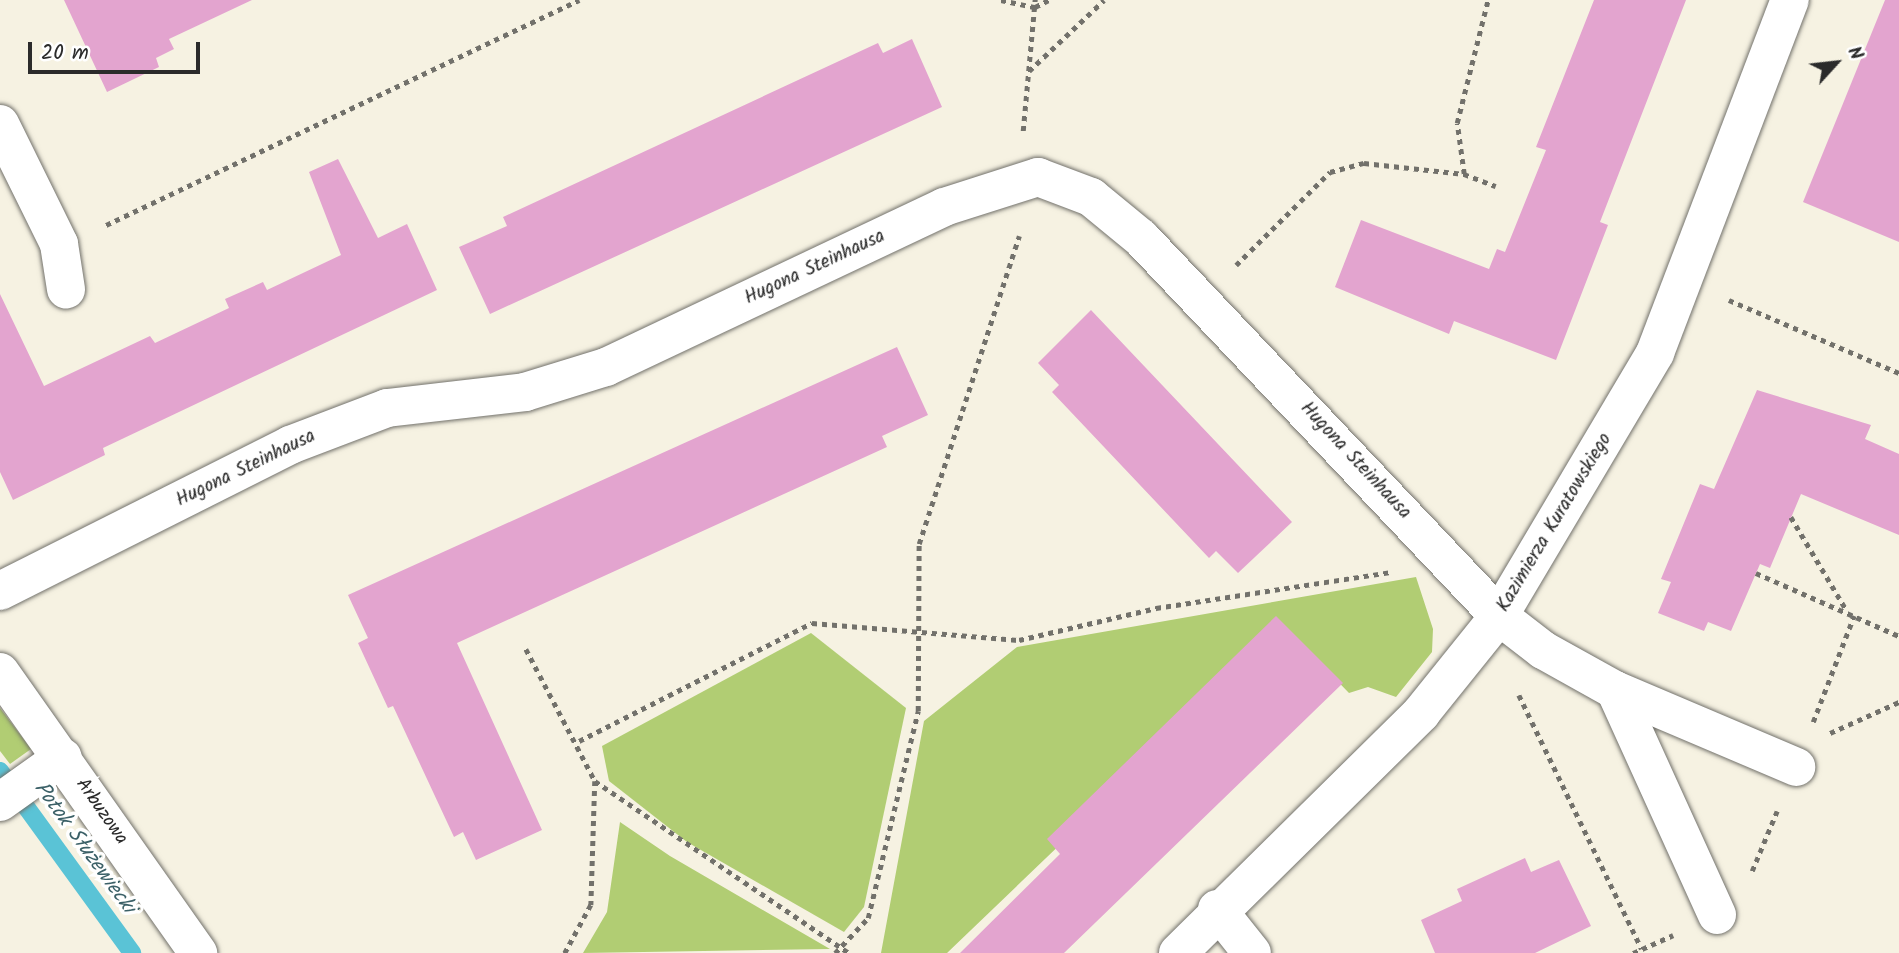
<!DOCTYPE html>
<html>
<head>
<meta charset="utf-8">
<style>
	body { margin:0 }
	#map { position:relative; width:1899px; height:953px; overflow:hidden; background:#f6f2e2; font-family:Kalam,sans-serif }
	div>[style] { position:absolute }
	[style*='--x'] { left:calc(var(--x)*1px); top:calc(var(--y)*1px); width:calc(var(--w)*1px); rotate:calc(var(--a)*1deg) }
	.green>* { inset:0; background:#b1cd73 }
	.stream>* { height:18px; margin:-9px; padding:0 9px; transform-origin:9px; border-radius:9px; background:#5ac3d6 }
	.building>* { inset:0; background:#e3a4cf }
	.path>* { height:4.5px; margin-top:-2.25px; transform-origin:0; background:repeating-linear-gradient(90deg,#72716b 0 5px,transparent 0 10px) }
	.roads { filter:drop-shadow(0 0 2px #72716b) drop-shadow(0 0 2px #72716b) }
	.minor>* { height:38px; margin:-19px; padding:0 19px; transform-origin:19px; border-radius:19px; background:#fff }
	span { translate:-50% -50%; white-space:nowrap; text-align:center; line-height:1.15; -webkit-text-stroke:7px #fff; paint-order:stroke }
	.street-label { font-size:19px; color:#2b2b2b }
	.water-label { font-size:21px; color:#3b6067; font-style:italic }
	.north { position:absolute; left:1801px; top:28px; width:70px; height:70px; -webkit-text-stroke:5px #fff; paint-order:stroke; rotate:63deg; font-size:19px; font-weight:700; line-height:28px; text-align:center; color:#2b2b2b }
	.north::after { content:''; display:block; margin:auto; width:24px; height:32px; background:#2b2b2b; clip-path:polygon(50% 0,100% 100%,50% 72%,0 100%) }
	.scale { position:absolute; left:28px; top:42px; width:172px; height:32px; box-sizing:border-box; border:4px solid #2b2b2b; border-top:0; padding-left:9px; font-size:21px; line-height:24px; white-space:nowrap; color:#2b2b2b; -webkit-text-stroke:5px #fff; paint-order:stroke }
</style>
</head>
<body>
<div id="map">
	<div class="green">
		<div style="clip-path:polygon(1416px 577px,1433px 629px,1432px 652px,1396px 697px,1368px 687px,1349px 693px,1286px 628px,947px 953px,881px 953px,924px 721px,1017px 647px)"></div>
		<div style="clip-path:polygon(811px 633px,906px 708px,864px 907px,844px 932px,687px 842px,609px 781px,602px 746px)"></div>
		<div style="clip-path:polygon(0 708px,31px 749px,10px 764px,0 751px)"></div>
		<div style="clip-path:polygon(620px 822px,670px 856px,830px 949px,583px 953px,607px 912px)"></div>
	</div>
	<div class="stream">
		<div style="--x:0;--y:771;--w:225;--a:54"></div>
	</div>
	<div class="building">
		<div style="clip-path:polygon(64px 0,252px 0,169px 39px,174px 49px,156px 58px,159px 67px,107px 92px)"></div>
		<div style="clip-path:polygon(1594px 0,1686px 0,1600px 222px,1608px 225px,1556px 360px,1454px 321px,1449px 334px,1335px 287px,1361px 220px,1489px 269px,1497px 249px,1505px 252px,1546px 150px,1536px 147px)"></div>
		<div style="clip-path:polygon(1885px 0,1899px 0,1899px 242px,1803px 202px)"></div>
		<div style="clip-path:polygon(912px 39px,942px 107px,490px 314px,459px 247px,507px 226px,503px 217px,878px 43px,883px 53px)"></div>
		<div style="clip-path:polygon(338px 159px,378px 238px,407px 224px,437px 290px,103px 448px,105px 455px,13px 500px,0 472px,0 294px,44px 386px,150px 336px,155px 343px,229px 308px,225px 299px,263px 282px,267px 290px,341px 255px,309px 172px)"></div>
		<div style="clip-path:polygon(1091px 310px,1292px 522px,1238px 573px,1216px 551px,1209px 558px,1052px 392px,1059px 385px,1038px 363px)"></div>
		<div style="clip-path:polygon(897px 347px,928px 415px,882px 436px,887px 447px,457px 643px,542px 830px,476px 860px,463px 832px,454px 837px,393px 706px,388px 708px,358px 643px,368px 638px,348px 595px)"></div>
		<div style="clip-path:polygon(1757px 390px,1871px 425px,1865px 439px,1899px 454px,1899px 535px,1801px 494px,1770px 568px,1760px 564px,1731px 631px,1708px 622px,1704px 631px,1658px 613px,1671px 582px,1661px 579px,1700px 484px,1714px 489px)"></div>
		<div style="clip-path:polygon(1276px 616px,1343px 683px,1064px 953px,960px 953px,1060px 854px,1047px 839px)"></div>
		<div style="clip-path:polygon(1525px 858px,1531px 872px,1559px 860px,1591px 926px,1535px 953px,1435px 953px,1421px 920px,1462px 901px,1457px 889px)"></div>
	</div>
	<div class="path">
		<div style="--x:1001;--y:0;--w:35;--a:12"></div>
		<div style="--x:1035;--y:7;--w:16;--a:-27"></div>
		<div style="--x:1029;--y:71;--w:103;--a:-43.4"></div>
		<div style="--x:1023;--y:131;--w:132;--a:-84.8"></div>
		<div style="--x:1464;--y:174;--w:51;--a:-97.8"></div>
		<div style="--x:1457;--y:123;--w:127;--a:-75.9"></div>
		<div style="--x:106;--y:225;--w:524;--a:-25.44"></div>
		<div style="--x:1236;--y:265;--w:132;--a:-44.7"></div>
		<div style="--x:1330;--y:172;--w:35;--a:-15"></div>
		<div style="--x:1364;--y:163;--w:101;--a:6.3"></div>
		<div style="--x:1464;--y:174;--w:34;--a:21"></div>
		<div style="--x:1729;--y:300;--w:185;--a:23.2"></div>
		<div style="--x:1791;--y:517;--w:109;--a:59.2"></div>
		<div style="--x:1756;--y:573;--w:156;--a:23.8"></div>
		<div style="--x:526;--y:649;--w:149;--a:62.4"></div>
		<div style="--x:595;--y:781;--w:124;--a:91.8"></div>
		<div style="--x:591;--y:905;--w:55;--a:118.4"></div>
		<div style="--x:1519;--y:695;--w:282;--a:64.2"></div>
		<div style="--x:1642;--y:949;--w:34;--a:-24"></div>
		<div style="--x:1813;--y:722;--w:114;--a:-68.9"></div>
		<div style="--x:1830;--y:733;--w:76;--a:-24.2"></div>
		<div style="--x:579;--y:741;--w:261;--a:-26.9"></div>
		<div style="--x:812;--y:623;--w:208;--a:4.7"></div>
		<div style="--x:1019;--y:640;--w:141;--a:-13.1"></div>
		<div style="--x:1156;--y:608;--w:237;--a:-8.7"></div>
		<div style="--x:595;--y:781;--w:307;--a:34.1"></div>
		<div style="--x:1752;--y:871;--w:65;--a:-67.4"></div>
		<div style="--x:835;--y:953;--w:48;--a:-46.7"></div>
		<div style="--x:868;--y:918;--w:213;--a:-76.4"></div>
		<div style="--x:918;--y:711;--w:167;--a:-89.7"></div>
		<div style="--x:919;--y:544;--w:324;--a:-72"></div>
		<div style="--x:1633;--y:953;--w:10;--a:-24"></div>
	</div>
	<div class="roads">
		<div class="minor">
			<div style="--x:0;--y:124;--w:134;--a:63.8"></div>
			<div style="--x:59;--y:244;--w:46;--a:81.2"></div>
			<div style="--x:0;--y:591;--w:325;--a:-26.7"></div>
			<div style="--x:290;--y:445;--w:104;--a:-20.9"></div>
			<div style="--x:387;--y:408;--w:139;--a:-6.6"></div>
			<div style="--x:525;--y:392;--w:85;--a:-17.2"></div>
			<div style="--x:606;--y:367;--w:374;--a:-25.3"></div>
			<div style="--x:944;--y:207;--w:99;--a:-17.7"></div>
			<div style="--x:1038;--y:177;--w:57;--a:20.7"></div>
			<div style="--x:1091;--y:197;--w:65;--a:39.4"></div>
			<div style="--x:1141;--y:238;--w:521;--a:46.56"></div>
			<div style="--x:1499;--y:616;--w:56;--a:37.7"></div>
			<div style="--x:1543;--y:650;--w:82;--a:29.1"></div>
			<div style="--x:1615;--y:690;--w:197;--a:23"></div>
			<div style="--x:0;--y:672;--w:344;--a:54.8"></div>
			<div style="--x:1615;--y:690;--w:247;--a:65.6"></div>
			<div style="--x:0;--y:802;--w:77;--a:-35.5"></div>
			<div style="--x:1217;--y:909;--w:56;--a:51.5"></div>
			<div style="--x:1178;--y:953;--w:342;--a:-44.6"></div>
			<div style="--x:1421;--y:713;--w:124;--a:-51.2"></div>
			<div style="--x:1499;--y:616;--w:306;--a:-59.3"></div>
			<div style="--x:1655;--y:353;--w:378;--a:-69.1"></div>
		</div>
	</div>
	<div class="street-label">
		<span style="left:815px;top:268px;rotate:-25deg">Hugona Steinhausa</span>
		<span style="left:1355px;top:461px;rotate:47deg">Hugona Steinhausa</span>
		<span style="left:246px;top:469px;rotate:-26deg">Hugona Steinhausa</span>
		<span style="left:1555px;top:523px;rotate:-59deg">Kazimierza Kuratowskiego</span>
		<span style="left:101px;top:812px;rotate:55deg">Arbuzowa</span>
	</div>
	<div class="water-label">
		<span style="left:84px;top:848px;rotate:54deg">Potok Służewiecki</span>
	</div>
	<div class="north">N</div>
	<div class="scale">20 m</div>
</div>
</body>
</html>
